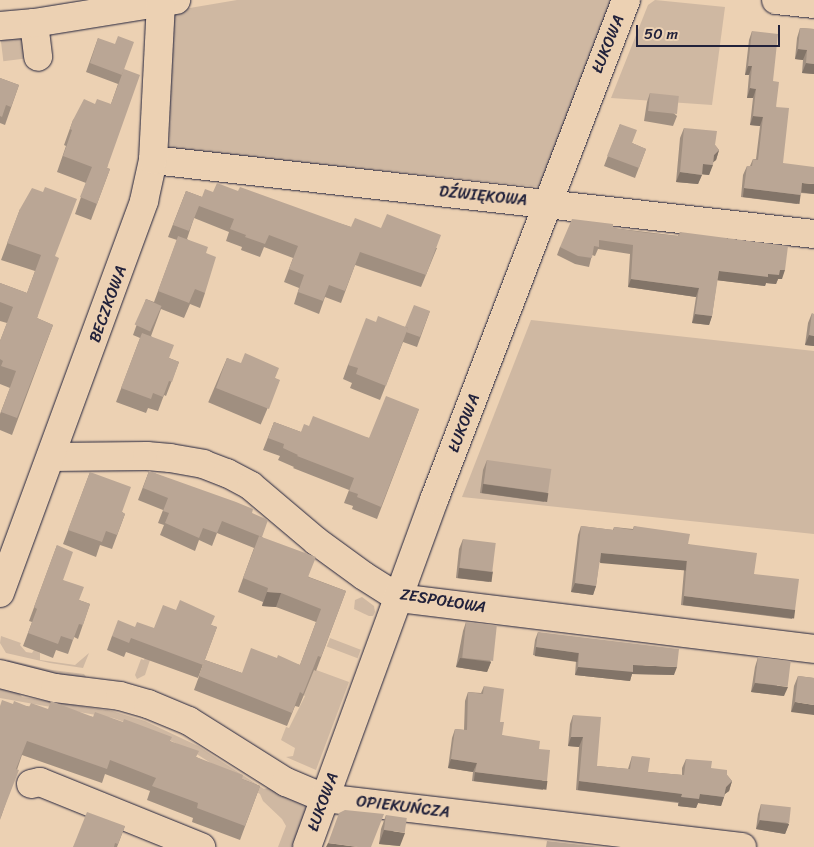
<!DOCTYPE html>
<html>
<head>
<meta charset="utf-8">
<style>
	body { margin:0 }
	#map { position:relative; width:814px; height:847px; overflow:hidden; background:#ecd1b3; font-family:Sriracha,sans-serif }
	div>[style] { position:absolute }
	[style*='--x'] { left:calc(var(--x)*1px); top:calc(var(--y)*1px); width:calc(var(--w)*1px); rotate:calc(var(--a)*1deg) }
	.green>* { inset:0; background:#cfb8a2; transform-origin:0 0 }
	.roads { filter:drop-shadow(0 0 1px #22223b) drop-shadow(0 0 1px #22223b) }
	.minor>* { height:28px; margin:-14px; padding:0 14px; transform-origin:14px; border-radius:14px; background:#ecd1b3 }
	.wall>* { inset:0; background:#a08f80; transform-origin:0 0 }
	.shaded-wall>* { inset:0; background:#827468; transform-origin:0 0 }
	.building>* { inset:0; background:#baa695; transform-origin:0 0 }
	span { translate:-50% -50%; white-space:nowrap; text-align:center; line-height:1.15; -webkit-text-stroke:4px #ecd1b3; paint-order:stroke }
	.street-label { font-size:16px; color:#22223b }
	.scale { position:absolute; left:636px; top:25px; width:144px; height:22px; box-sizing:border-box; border:2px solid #22223b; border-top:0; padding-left:6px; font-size:15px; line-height:18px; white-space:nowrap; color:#22223b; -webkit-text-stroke:4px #ecd1b3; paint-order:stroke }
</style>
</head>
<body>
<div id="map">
	<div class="green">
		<div style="clip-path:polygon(237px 0,612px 0,539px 187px,169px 149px,172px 11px)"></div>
		<div style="clip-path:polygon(655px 0,725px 7px,712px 105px,611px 98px,648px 5px)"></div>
		<div style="left:28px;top:32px;width:26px;height:28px;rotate:83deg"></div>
		<div style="clip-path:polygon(531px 320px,814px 351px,814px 534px,462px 497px)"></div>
		<div style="clip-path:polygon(362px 597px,374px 606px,375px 612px,373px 616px,369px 616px,354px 609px,355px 600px)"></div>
		<div style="clip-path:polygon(1px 636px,21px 643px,20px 645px,26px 652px,32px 653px,34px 650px,40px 653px,40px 660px,75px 665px,89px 653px,83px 668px,50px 663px,6px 653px,0 643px)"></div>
		<div style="left:330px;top:638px;width:33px;height:9px;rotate:21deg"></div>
		<div style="clip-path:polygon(147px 652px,152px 654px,145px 675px,137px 679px,135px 675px,141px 659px,144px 660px)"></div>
		<div style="clip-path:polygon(8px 660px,52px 670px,84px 674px,86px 677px,85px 681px,63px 678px,6px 662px)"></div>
		<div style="clip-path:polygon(308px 667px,349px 682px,316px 770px,286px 757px,293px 756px,295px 748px,281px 740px,286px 727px,289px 728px,305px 696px,303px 695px)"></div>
		<div style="clip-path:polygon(0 684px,15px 688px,22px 697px,112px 711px,145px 721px,198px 746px,264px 789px,276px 786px,304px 803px,307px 810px,293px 847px,278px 847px,286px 826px,282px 819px,263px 801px,260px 794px,195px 753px,156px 733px,113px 718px,0 698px)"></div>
	</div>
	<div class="roads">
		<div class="minor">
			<div style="--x:776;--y:0;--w:38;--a:6"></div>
			<div style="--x:34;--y:23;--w:34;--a:83"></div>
			<div style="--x:0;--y:26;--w:34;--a:-5"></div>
			<div style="--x:34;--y:23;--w:144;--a:-9.2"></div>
			<div style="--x:153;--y:160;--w:665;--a:6.39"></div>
			<div style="--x:51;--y:457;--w:96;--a:-0.6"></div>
			<div style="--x:147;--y:456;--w:23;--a:5"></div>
			<div style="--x:170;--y:458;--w:34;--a:10"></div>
			<div style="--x:203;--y:464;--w:26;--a:21"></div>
			<div style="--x:227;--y:473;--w:27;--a:28"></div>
			<div style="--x:251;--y:486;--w:85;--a:40.2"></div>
			<div style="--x:316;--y:541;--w:59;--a:36.1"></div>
			<div style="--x:364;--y:576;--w:41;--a:32.2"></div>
			<div style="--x:399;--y:598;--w:418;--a:7"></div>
			<div style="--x:0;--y:593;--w:418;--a:-69.8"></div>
			<div style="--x:144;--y:201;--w:42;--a:-77.6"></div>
			<div style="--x:153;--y:160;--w:160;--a:-87.1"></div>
			<div style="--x:0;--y:674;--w:57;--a:14.3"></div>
			<div style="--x:55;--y:688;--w:65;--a:7"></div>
			<div style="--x:120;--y:696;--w:29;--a:16"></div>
			<div style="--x:148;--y:704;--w:44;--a:22.5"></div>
			<div style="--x:189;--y:721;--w:115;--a:32.2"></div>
			<div style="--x:286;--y:782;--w:41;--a:22.8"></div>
			<div style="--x:324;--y:798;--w:421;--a:6.7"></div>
			<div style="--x:31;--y:784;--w:9;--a:-13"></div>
			<div style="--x:40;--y:782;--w:174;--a:22"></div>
			<div style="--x:307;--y:847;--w:370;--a:-69.9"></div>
			<div style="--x:434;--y:500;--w:536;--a:-68.99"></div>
		</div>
	</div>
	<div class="wall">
		<div style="clip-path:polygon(800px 28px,814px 29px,814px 74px,802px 73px,803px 60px,795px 59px,797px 38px)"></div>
		<div style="clip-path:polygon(752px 31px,773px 81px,783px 163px,814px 194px,801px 193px,797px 204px,741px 197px,743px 175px,747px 166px,750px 166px,753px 159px,756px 159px,760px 126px,750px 125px,753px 98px,747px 98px,749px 75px,745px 75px,749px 40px)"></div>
		<div style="clip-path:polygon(98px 38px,124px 69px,107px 168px,110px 169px,91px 220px,75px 214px,86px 183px,57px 172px,66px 146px,64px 145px,73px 120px,95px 104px,111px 104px,118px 84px,86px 72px)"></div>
		<div style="clip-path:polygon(0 78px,19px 85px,5px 125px,0 123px)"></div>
		<div style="clip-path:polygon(650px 93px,677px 116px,673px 126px,644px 121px,647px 102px)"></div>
		<div style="clip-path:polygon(620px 124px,632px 143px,646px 149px,635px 178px,604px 166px)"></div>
		<div style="clip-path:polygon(684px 128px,715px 145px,719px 150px,716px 160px,713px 162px,709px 175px,702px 174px,698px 184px,676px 182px,680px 138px)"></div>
		<div style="clip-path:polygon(186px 191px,202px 197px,213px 192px,238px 191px,351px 227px,437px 248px,421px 287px,355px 265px,341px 303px,325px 297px,319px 314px,294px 304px,299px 288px,284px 282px,293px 258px,264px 247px,260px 257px,241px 250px,242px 247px,226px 241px,229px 232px,194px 218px,187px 239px,206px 253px,205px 293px,200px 308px,190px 304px,184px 318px,161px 309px,151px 336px,169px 358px,179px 362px,166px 396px,164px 395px,158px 411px,148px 408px,146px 413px,116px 402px,140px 338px,133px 335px,146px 299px,154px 302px,177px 240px,168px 237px)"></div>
		<div style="clip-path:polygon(20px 209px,55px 256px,37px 318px,53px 325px,12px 435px,0 430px,0 414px,10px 388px,0 384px,0 341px,7px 323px,0 321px,0 283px,27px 293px,35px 271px,1px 260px)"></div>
		<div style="clip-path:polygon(613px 228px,678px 236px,680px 232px,782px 279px,778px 279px,776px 284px,766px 283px,765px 286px,717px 280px,712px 316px,709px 325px,692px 323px,696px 297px,628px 287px,630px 254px,598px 249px,595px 256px,592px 255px,589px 267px,575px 264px,557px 255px,560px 247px)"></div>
		<div style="clip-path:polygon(430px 311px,417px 347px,403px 342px,380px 400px,350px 388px,352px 383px,343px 379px,348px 365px,376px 322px,405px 327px)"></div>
		<div style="clip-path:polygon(812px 313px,814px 346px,805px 345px,808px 323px)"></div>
		<div style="left:227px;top:358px;width:57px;height:48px;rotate:23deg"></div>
		<div style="clip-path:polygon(419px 409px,377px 519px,352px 509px,353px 506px,344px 503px,349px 490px,293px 468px,294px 467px,278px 460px,280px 456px,263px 450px,274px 422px,301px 432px,309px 426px,369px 438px)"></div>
		<div style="clip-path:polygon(487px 460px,548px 493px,544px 502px,480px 493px,483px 470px)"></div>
		<div style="clip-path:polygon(149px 471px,252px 513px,262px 537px,309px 577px,346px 591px,316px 671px,314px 670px,299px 707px,295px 706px,287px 726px,194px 690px,205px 660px,242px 673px,277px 658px,300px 665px,316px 622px,276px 607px,262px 606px,263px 602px,238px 592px,254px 548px,217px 533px,212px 546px,199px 540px,195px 551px,160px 535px,164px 525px,158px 523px,163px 510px,138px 500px)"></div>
		<div style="clip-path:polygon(90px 472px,122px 512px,125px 514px,112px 549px,100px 545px,96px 557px,63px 544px)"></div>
		<div style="clip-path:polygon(581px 526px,613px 530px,614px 527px,633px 529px,634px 526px,688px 544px,754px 574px,795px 610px,792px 619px,681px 605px,684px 570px,599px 562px,596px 586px,593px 595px,571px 592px,578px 535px)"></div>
		<div style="clip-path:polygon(463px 539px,493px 572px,489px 582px,456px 578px,459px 549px)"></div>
		<div style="clip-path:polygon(57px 545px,63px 580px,79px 600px,90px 604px,78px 639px,74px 637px,68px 654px,56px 650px,53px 658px,23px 646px,32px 622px,29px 621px)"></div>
		<div style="clip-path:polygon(466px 622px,491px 662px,487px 672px,456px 667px,463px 631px)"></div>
		<div style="clip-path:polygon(211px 625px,217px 627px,198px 678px,126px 652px,124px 657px,107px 650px,112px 636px,135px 627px,154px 628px)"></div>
		<div style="clip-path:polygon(538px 632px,674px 675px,632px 674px,630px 681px,575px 675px,576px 661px,533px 655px,535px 640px)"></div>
		<div style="clip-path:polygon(758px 657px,784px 696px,751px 692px,755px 667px)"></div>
		<div style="clip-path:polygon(798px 676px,814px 678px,791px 712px,794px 686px)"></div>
		<div style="clip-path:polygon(484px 686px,500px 722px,502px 735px,539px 749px,543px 790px,472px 781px,473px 772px,448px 768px,452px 738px,455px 729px,464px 730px,465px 701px,468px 692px,481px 693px)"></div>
		<div style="clip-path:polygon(13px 704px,93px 717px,170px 741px,196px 757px,242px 779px,260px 786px,240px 840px,192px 822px,193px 818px,147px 800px,150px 791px,105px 774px,102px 783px,22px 755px,0 820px)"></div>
		<div style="clip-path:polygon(573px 715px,597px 766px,628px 769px,632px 756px,648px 772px,682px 775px,682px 768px,686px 759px,727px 775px,732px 781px,729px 791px,725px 794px,721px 806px,698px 803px,696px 808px,678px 806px,678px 803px,576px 790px,579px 747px,568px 746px,570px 724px)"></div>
		<div style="clip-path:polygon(761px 804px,789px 824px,785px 834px,756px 829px,758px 814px)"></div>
		<div style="clip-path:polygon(386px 815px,400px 846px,379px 844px,381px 829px)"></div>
		<div style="clip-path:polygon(125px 826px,117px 847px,73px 847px)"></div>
	</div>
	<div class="shaded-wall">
		<div style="clip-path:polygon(798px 49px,807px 50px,803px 60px,795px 59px)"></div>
		<div style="clip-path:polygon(806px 63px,814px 64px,814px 74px,802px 73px)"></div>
		<div style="clip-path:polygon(748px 66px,752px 66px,749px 75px,745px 75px)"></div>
		<div style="clip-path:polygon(750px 88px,756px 89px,753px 98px,747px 98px)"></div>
		<div style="clip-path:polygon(753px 116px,763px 117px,760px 126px,750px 125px)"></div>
		<div style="clip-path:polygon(719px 150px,716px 160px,711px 164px,714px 155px)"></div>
		<div style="clip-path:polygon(703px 164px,713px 165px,709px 175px,699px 174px)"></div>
		<div style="clip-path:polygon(680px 172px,702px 175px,698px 184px,676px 182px)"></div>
		<div style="clip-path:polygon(802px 183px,814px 184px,814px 194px,799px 192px)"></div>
		<div style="left:744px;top:188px;width:57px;height:9px;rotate:7deg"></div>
		<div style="clip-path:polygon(780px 270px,785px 270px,782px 279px,778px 279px,776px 284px,766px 283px,765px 286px,715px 280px,719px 271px,768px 274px)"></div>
		<div style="clip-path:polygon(631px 279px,699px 288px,696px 297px,628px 287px)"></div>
		<div style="clip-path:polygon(695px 314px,712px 316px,709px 325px,692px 323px)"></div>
		<div style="clip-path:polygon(809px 335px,814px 336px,814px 346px,805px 345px)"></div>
		<div style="left:483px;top:484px;width:66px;height:9px;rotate:8deg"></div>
		<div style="left:601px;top:553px;width:86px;height:10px;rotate:5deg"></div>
		<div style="left:459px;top:568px;width:34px;height:10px;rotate:7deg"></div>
		<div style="clip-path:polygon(575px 583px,596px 586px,593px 595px,571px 592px)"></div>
		<div style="clip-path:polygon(267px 592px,281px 593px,276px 607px,262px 606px)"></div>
		<div style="left:684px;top:596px;width:112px;height:9px;rotate:7deg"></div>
		<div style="left:536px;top:647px;width:43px;height:9px;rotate:8deg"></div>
		<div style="clip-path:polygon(460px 658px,491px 662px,487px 672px,456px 667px)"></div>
		<div style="clip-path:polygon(633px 665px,677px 667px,674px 675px,632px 674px,630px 681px,575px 675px,578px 667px)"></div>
		<div style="clip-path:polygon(755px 683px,788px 687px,784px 696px,751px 692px)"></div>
		<div style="clip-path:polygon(795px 702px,814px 705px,814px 715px,791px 712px)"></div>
		<div style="clip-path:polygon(571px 737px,583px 737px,579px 747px,568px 746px)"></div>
		<div style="clip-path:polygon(451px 759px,477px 763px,473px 772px,448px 768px)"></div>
		<div style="left:475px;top:772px;width:73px;height:9px;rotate:7deg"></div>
		<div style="left:579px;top:781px;width:104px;height:9px;rotate:7deg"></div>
		<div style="clip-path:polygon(732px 781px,729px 791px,722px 796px,726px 787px)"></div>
		<div style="clip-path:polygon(700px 794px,724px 797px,721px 806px,698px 803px,696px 808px,678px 806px,681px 797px)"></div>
		<div style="clip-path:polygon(760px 820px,789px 824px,785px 834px,756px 829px)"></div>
		<div style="clip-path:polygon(384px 830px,405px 833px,400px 846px,379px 844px)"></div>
		<div style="clip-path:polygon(328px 843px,358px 847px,326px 847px)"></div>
	</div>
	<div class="building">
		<div style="clip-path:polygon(800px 28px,814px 29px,814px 64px,806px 63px,807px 50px,798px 49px)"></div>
		<div style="clip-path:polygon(752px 31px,778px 34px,773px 81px,779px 82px,776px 107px,789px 108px,783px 163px,814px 167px,814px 184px,802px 183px,801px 195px,744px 188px,747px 166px,752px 166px,753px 159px,758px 160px,763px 117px,753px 116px,756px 89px,750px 88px,752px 66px,748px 66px)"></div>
		<div style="clip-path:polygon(118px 36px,134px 42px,122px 75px,90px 63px,98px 38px,115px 44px)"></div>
		<div style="clip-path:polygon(124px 69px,140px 75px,107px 168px,110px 169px,97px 204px,80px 197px,92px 167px,63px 156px,72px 130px,70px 129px,73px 120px,84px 99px,95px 104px,97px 99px,111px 104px)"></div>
		<div style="clip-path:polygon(0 78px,19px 85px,11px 107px,6px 105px,2px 117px,0 116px)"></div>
		<div style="left:650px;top:93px;width:29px;height:18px;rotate:6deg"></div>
		<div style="clip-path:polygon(620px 124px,637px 130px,632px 143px,646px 149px,639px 168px,607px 156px)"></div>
		<div style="clip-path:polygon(684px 128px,717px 131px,715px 145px,719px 150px,714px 155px,713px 165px,703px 164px,702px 175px,680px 172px)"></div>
		<div style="clip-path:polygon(217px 183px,238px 191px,240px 187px,351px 227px,355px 218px,381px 228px,387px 214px,441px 235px,426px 275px,360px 252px,345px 291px,329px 285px,323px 301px,298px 292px,304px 275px,289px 269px,298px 246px,269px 235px,265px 244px,245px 237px,246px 235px,230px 229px,234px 219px,199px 206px,189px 231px,173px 225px,186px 191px,202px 197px,205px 189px,213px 192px)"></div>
		<div style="clip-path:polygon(45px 187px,77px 199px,55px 256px,59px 258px,37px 318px,53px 325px,17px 418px,1px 412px,16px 371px,1px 366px,3px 361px,0 359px,0 341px,13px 307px,0 302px,0 283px,27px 293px,41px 255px,7px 243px,20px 209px,32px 188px,43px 192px)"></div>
		<div style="clip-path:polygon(572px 219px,613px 224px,613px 228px,648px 233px,679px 236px,680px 232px,788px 246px,785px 270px,780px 270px,779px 275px,768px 274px,768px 277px,719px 271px,712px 316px,695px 314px,699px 288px,631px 279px,633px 245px,599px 240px,599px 247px,594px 246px,592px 258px,578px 256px,560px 247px)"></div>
		<div style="clip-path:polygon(178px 236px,208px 247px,206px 253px,216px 257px,205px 293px,195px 289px,189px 303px,158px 291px)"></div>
		<div style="left:146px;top:299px;width:17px;height:28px;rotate:24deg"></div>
		<div style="clip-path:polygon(414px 305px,430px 311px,420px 337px,406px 332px,408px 328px,405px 327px)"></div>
		<div style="clip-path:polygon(812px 313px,814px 314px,814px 336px,809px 335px)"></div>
		<div style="clip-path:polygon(378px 316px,408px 328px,386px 386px,356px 374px,358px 368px,348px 365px,366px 318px,376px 322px)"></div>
		<div style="clip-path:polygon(142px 333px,174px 345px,169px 358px,179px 362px,172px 382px,169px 381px,163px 397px,153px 393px,151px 399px,121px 388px)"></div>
		<div style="clip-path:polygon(245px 353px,279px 368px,275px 378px,280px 380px,269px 409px,216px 388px,227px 358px,241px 363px)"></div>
		<div style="clip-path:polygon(386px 396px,419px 409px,381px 507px,357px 497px,358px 494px,349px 491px,354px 478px,297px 456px,298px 455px,283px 448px,284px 444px,268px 438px,274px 422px,301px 432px,304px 424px,309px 426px,313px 416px,369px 438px)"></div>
		<div style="left:487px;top:460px;width:65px;height:24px;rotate:8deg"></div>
		<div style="clip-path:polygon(149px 471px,236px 502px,253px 509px,252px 513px,268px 520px,262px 537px,222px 521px,217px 533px,203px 528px,199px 538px,165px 523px,169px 513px,163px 511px,168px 498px,143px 488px)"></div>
		<div style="clip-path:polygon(90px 472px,131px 487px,122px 512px,125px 514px,117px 535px,106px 531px,102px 542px,68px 530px)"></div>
		<div style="clip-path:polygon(581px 526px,614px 530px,614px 527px,633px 530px,634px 526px,690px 534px,688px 544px,757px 553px,754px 574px,799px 579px,795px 610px,684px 596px,687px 561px,601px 553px,596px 586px,575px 583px)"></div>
		<div style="clip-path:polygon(259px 536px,316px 557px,308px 577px,346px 591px,321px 657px,318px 656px,303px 694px,300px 692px,292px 713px,199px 676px,205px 660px,242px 673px,251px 648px,277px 658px,278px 655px,300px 665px,321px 609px,281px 593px,267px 592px,268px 588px,243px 578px)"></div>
		<div style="left:463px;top:539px;width:33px;height:29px;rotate:7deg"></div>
		<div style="clip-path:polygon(57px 545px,73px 552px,63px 580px,84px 587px,79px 600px,90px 604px,83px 625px,79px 624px,73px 640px,61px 636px,58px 644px,28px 633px,37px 609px,34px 607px)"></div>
		<div style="clip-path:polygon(180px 600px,215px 616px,211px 625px,217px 627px,203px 665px,131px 638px,129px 643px,112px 636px,118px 620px,135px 627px,137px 622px,154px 628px,163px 605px,176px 610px)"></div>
		<div style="left:466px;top:622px;width:31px;height:36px;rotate:6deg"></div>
		<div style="clip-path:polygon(538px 632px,679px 649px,677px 667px,633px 665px,633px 672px,578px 667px,579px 653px,536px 647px)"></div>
		<div style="left:758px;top:657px;width:33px;height:26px;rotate:7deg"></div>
		<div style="clip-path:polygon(798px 676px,814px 678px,814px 705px,795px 702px)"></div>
		<div style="clip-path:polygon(484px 686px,504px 689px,500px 722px,504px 722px,502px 735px,540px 741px,539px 749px,550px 750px,547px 781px,475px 772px,477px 763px,451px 759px,455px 729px,467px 730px,468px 692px,483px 694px)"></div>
		<div style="clip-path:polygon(2px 700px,13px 704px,14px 701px,29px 707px,31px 703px,48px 709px,51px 701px,93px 717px,95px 712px,123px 722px,124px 719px,172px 737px,170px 741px,199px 751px,196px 757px,243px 775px,242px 779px,260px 786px,245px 826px,197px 808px,198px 803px,152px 786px,156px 778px,110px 760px,107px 769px,27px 741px,16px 769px,19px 770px,0 819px,0 706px)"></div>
		<div style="clip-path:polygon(573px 715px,601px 717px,597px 766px,630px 769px,632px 756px,650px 758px,648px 772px,684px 775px,686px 759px,712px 761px,711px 768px,727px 770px,727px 775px,732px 781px,726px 787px,724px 797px,700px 794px,699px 799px,681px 797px,682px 794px,579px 781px,583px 737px,571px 737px)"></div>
		<div style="left:761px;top:804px;width:30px;height:16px;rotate:6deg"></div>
		<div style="clip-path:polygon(345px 810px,384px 814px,371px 847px,358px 847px,328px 843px,339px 813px)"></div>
		<div style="clip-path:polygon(87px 812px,125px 826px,118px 844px,115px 843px,114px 847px,73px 847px)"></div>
		<div style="left:386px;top:815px;width:21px;height:15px;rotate:8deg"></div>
		<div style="clip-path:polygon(547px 841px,601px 847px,546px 847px)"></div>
	</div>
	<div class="street-label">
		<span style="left:608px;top:44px;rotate:-68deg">ŁUKOWA</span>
		<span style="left:483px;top:196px;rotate:6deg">DŹWIĘKOWA</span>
		<span style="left:108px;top:304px;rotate:-70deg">BECZKOWA</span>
		<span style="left:464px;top:423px;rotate:-69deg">ŁUKOWA</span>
		<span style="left:443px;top:601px;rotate:9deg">ZESPOŁOWA</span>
		<span style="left:323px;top:802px;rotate:-70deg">ŁUKOWA</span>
		<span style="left:403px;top:807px;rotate:7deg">OPIEKUŃCZA</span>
	</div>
	<div class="scale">50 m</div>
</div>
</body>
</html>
